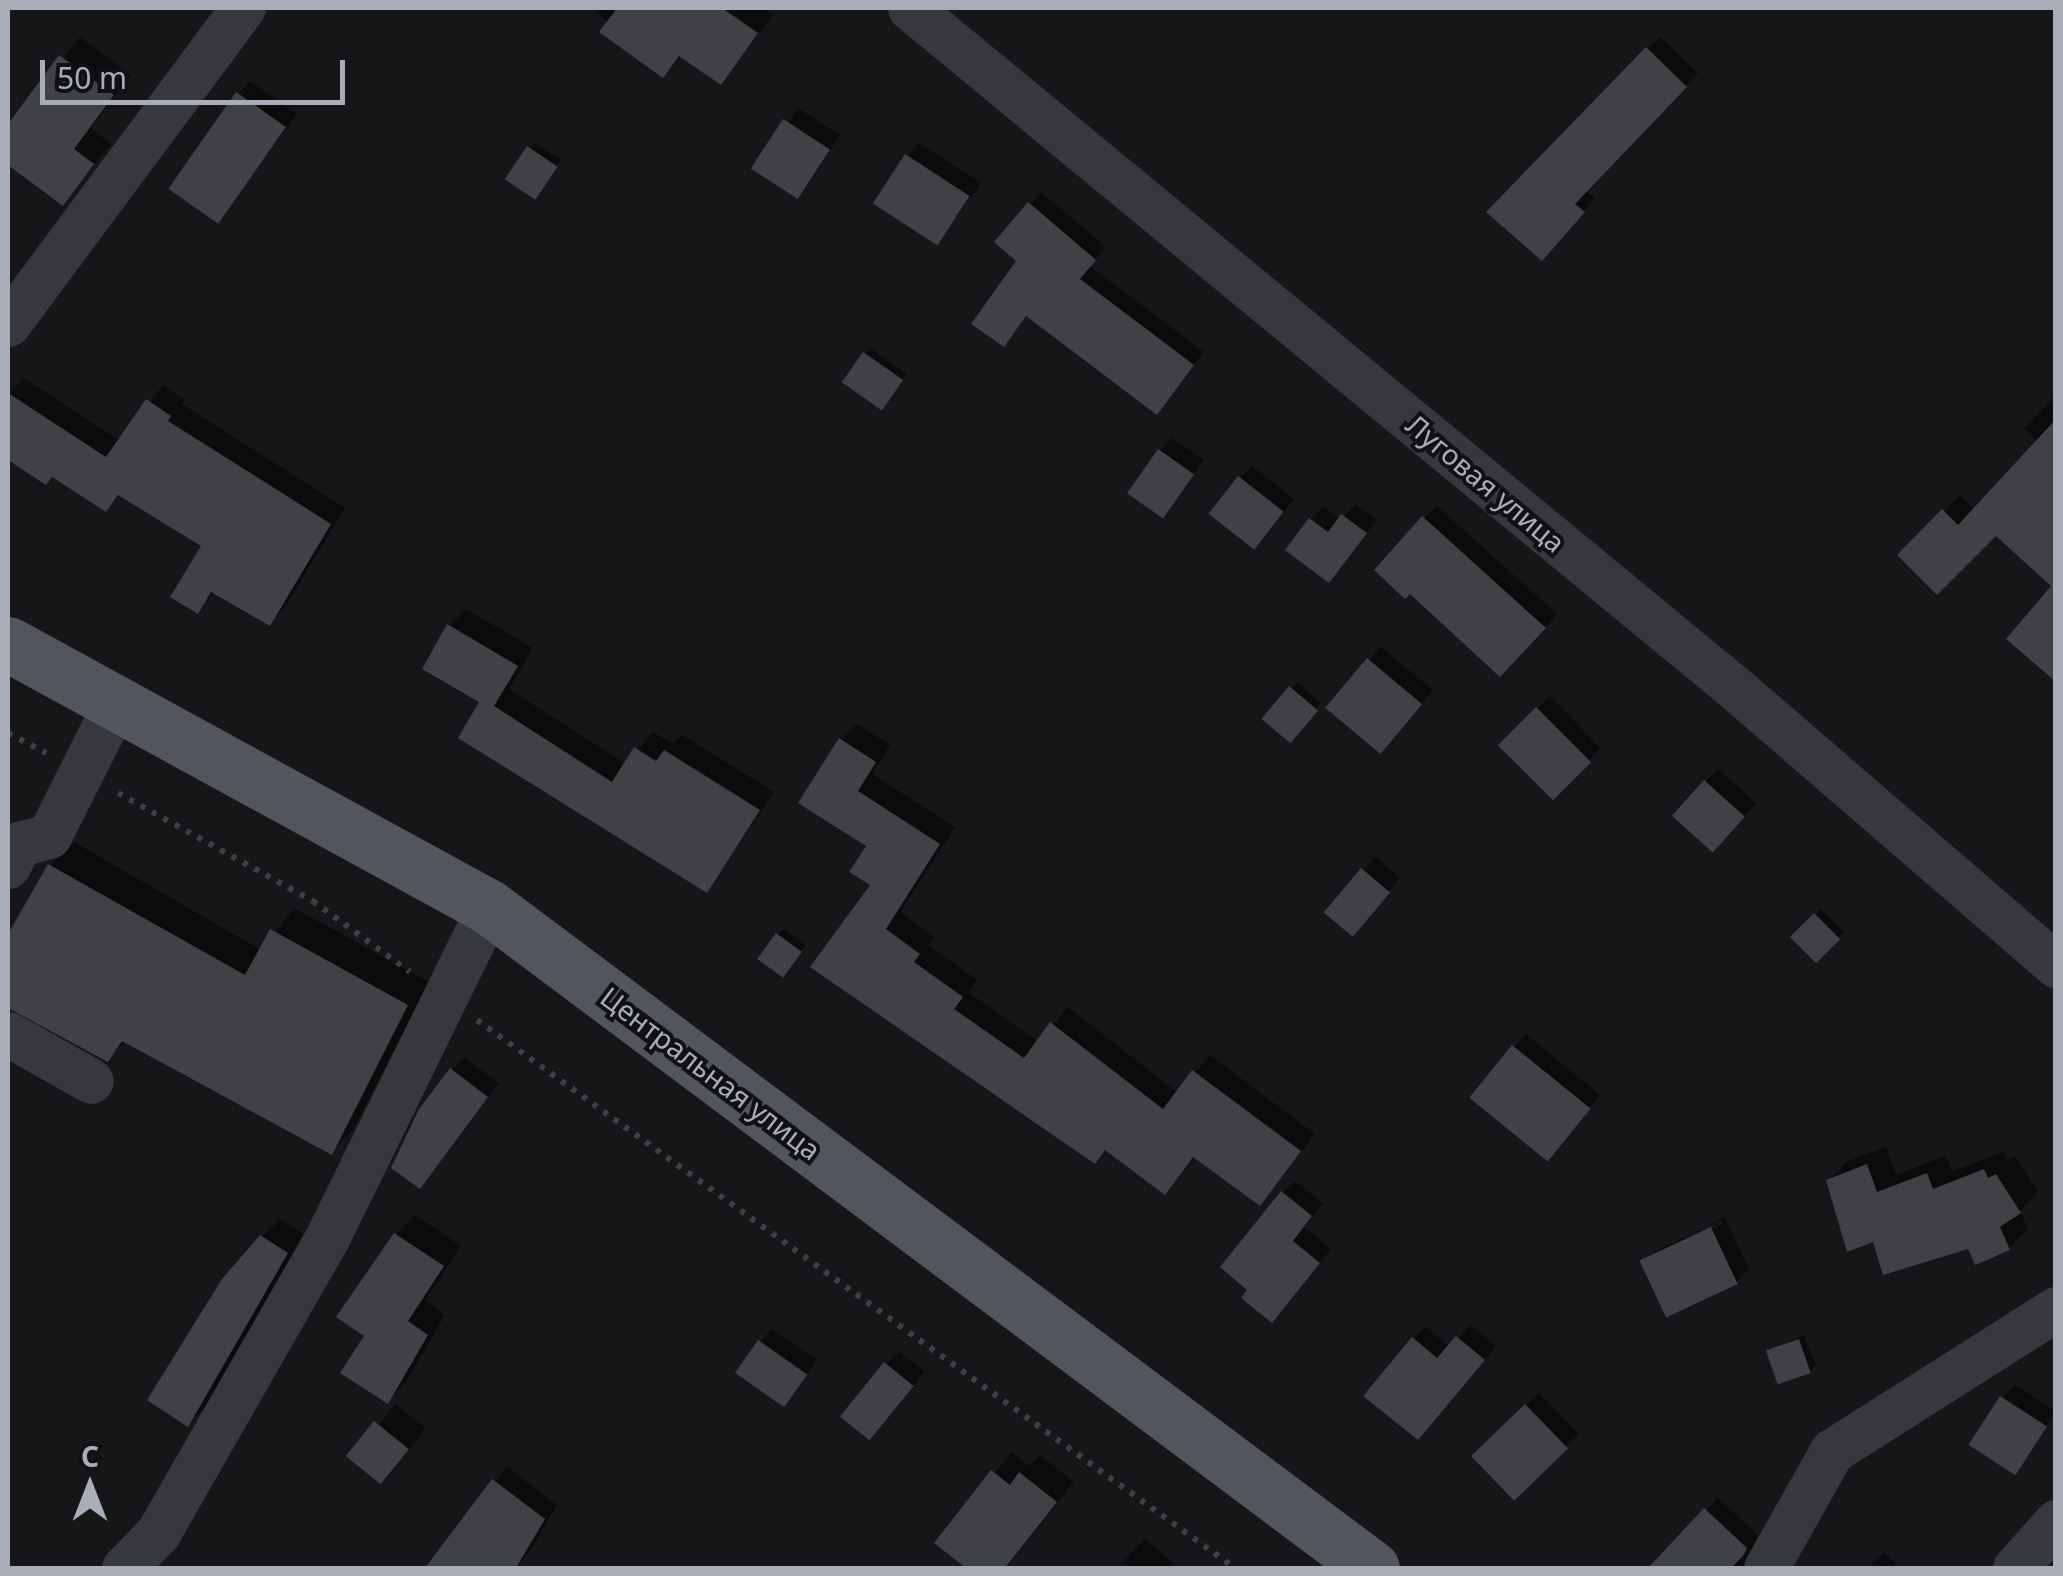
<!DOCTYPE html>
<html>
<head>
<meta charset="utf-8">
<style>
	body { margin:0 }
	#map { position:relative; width:2063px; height:1576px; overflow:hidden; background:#161618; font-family:"Noto Sans",sans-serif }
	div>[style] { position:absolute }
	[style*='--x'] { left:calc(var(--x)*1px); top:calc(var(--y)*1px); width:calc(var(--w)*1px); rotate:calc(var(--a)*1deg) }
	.shadow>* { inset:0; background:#0007; transform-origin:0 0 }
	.building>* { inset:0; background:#404145; transform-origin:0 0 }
	.path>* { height:6px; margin-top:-3px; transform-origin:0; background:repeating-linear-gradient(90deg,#3d3f44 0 5px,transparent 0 13px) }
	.minor>* { height:45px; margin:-22.5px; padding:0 22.5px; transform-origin:22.5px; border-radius:22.5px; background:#37383d }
	.major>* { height:55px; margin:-27.5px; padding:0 27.5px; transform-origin:27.5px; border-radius:27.5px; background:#53555c }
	span { translate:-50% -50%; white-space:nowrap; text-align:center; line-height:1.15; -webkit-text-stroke:8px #111113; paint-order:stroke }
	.street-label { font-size:28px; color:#a8adb8 }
	.frame { position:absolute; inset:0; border:10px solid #a8adb8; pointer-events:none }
	.north { position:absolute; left:40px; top:1436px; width:100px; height:100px; -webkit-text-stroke:8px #111113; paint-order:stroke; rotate:0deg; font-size:28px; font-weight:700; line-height:40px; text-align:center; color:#a8adb8 }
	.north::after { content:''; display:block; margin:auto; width:35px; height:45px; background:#a8adb8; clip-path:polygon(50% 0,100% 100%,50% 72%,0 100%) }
	.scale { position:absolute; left:40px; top:60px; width:305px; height:45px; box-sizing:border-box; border:5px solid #a8adb8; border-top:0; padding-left:12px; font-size:30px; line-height:35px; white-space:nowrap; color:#a8adb8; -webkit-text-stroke:8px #111113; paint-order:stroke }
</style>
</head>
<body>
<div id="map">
	<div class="shadow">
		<div style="clip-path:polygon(593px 8px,763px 8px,773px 15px,721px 82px,682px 55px,663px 75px)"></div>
		<div style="clip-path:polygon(80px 37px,131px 75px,91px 128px,111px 144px,63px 202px,8px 162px,8px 129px)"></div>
		<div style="clip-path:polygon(1660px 37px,1698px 73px,1585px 190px,1595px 198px,1554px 245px,1490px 212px)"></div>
		<div style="clip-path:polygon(250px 81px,297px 114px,218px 221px,238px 94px)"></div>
		<div style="left:798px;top:108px;width:50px;height:74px;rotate:33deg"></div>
		<div style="clip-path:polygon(535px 143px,561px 160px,541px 191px,529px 148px)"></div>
		<div style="clip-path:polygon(919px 143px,981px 183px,938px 242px,907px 156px)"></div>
		<div style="clip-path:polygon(1041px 192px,1106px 247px,1090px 266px,1204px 352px,1156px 412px,1028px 314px,1004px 344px,1030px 204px)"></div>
		<div style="clip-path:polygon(870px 348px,907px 374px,886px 402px,865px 353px)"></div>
		<div style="clip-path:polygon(24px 378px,120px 441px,163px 385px,185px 400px,182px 404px,345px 508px,285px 607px,270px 623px,216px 591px,198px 610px,205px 546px,121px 494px,106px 509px,53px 475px,46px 482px,8px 457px,8px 395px)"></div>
		<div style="clip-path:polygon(2056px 396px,2056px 678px,2055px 586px,1996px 533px,1900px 555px,1960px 495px,1975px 510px,2038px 442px,2024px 429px)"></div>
		<div style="clip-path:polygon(1172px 438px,1204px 460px,1162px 515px,1160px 450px)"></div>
		<div style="clip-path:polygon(1252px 466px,1294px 499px,1267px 534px,1240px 478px)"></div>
		<div style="clip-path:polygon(1355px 504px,1377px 520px,1329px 580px,1311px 520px,1323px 507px,1340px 520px)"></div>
		<div style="clip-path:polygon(1437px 506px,1557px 614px,1513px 662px,1424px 518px)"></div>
		<div style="clip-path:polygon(466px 609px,533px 648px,509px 689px,626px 764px,653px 732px,673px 744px,682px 735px,774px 792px,707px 890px,483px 701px,449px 626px)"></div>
		<div style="clip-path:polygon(1381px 647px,1433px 690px,1393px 738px,1369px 659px)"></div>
		<div style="clip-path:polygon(1297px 682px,1321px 703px,1295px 734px,1265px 719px)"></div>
		<div style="left:1550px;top:696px;width:73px;height:69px;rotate:46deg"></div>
		<div style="clip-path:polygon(857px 724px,890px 745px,872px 774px,955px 827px,900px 912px,934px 937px,928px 945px,977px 980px,968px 992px,1039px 1042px,1068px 1007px,1178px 1093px,1210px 1055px,1315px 1134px,1259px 1203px,1196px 1155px,1165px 1191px,1107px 1148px,1095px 1160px,814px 966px,873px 884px,841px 740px)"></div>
		<div style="clip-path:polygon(1718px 769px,1756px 803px,1726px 836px,1705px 782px)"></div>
		<div style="clip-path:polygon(74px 842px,261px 950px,294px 908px,429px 982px,353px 1130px,331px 1152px,126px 1040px,108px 1059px,22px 1009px,8px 1008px,8px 940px,52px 864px)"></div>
		<div style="clip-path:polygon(1376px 857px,1400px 878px,1363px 921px,1326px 912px)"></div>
		<div style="left:1821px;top:909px;width:33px;height:39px;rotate:45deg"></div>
		<div style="clip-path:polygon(784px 929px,806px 945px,789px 969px,778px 935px)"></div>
		<div style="clip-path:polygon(1526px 1034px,1600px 1095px,1558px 1146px,1472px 1097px)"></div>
		<div style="clip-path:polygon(464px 1058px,499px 1083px,420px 1186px,451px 1070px)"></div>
		<div style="clip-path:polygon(1886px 1147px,1896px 1175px,1946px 1156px,1952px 1171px,2004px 1152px,2007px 1161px,2015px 1156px,2038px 1192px,2020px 1211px,2028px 1229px,2009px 1248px,1976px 1261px,1969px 1246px,1874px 1239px,1828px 1181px,1848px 1161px)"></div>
		<div style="clip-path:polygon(1295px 1181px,1323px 1203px,1304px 1227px,1331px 1249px,1284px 1307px,1282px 1193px)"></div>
		<div style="clip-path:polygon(415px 1215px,461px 1246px,425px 1301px,445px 1315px,406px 1382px,387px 1401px,368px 1335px,396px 1234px)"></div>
		<div style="clip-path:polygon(evenodd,1724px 1217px,1749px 1269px,1736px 1282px,1643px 1262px,1724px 1217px,1721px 1220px,1723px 1224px,1654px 1257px,1654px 1252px,1721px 1220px)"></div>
		<div style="clip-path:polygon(280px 1219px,304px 1234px,206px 1406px,188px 1424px,262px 1237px)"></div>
		<div style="clip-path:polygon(1471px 1325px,1496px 1346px,1430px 1425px,1413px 1339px,1426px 1327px,1450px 1347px)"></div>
		<div style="clip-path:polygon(772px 1329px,817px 1360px,783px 1404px,760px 1342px)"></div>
		<div style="clip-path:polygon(1804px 1335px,1816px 1365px,1810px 1371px,1769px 1351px)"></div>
		<div style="clip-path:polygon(899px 1352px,925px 1372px,871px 1437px,886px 1364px)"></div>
		<div style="clip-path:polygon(2015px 1385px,2056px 1411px,2016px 1471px,2002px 1398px)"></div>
		<div style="left:1539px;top:1393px;width:57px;height:90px;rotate:46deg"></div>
		<div style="left:395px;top:1404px;width:39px;height:69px;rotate:38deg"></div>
		<div style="clip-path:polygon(1012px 1452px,1029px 1466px,1040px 1455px,1074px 1482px,1006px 1568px,971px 1568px,937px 1543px)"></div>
		<div style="clip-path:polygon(507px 1467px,557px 1505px,526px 1557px,515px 1568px,491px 1557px,482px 1568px,428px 1568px)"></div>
		<div style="clip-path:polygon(1718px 1498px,1758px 1535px,1751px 1555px,1760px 1568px,1652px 1568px)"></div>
		<div style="clip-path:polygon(1145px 1539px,1179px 1568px,1117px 1568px)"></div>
		<div style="clip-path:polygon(1884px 1552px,1900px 1568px,1867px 1568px)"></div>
	</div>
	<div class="building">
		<div style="clip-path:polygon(617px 8px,722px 8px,758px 33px,721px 85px,679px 56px,663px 78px,599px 32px)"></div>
		<div style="clip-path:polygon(1646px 47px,1687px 87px,1575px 204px,1585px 212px,1542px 261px,1486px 212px)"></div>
		<div style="clip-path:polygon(59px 55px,114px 95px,74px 149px,94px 164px,63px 206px,8px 165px,8px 124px)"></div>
		<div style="left:236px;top:92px;width:61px;height:118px;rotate:35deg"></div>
		<div style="left:783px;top:119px;width:56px;height:59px;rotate:33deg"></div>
		<div style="left:527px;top:146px;width:37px;height:40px;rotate:34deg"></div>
		<div style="left:905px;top:154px;width:77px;height:59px;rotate:33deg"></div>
		<div style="clip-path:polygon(1028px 202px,1096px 260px,1080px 279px,1194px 365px,1157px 415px,1026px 316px,1004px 347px,971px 324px,1016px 261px,994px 242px)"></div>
		<div style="left:863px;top:352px;width:49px;height:37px;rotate:35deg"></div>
		<div style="clip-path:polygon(8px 393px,106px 457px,146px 399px,171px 416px,168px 421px,331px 524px,270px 626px,211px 592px,198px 614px,170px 597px,201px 546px,118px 495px,106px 512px,52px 477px,46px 485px,8px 460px)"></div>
		<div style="clip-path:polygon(2056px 419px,2056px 682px,2006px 639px,2051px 586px,1996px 536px,1937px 595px,1897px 555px,1942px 509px,1958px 525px)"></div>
		<div style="left:1158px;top:449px;width:44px;height:54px;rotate:35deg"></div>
		<div style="left:1238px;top:476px;width:58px;height:48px;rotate:38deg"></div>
		<div style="clip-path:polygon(1341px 514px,1367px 533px,1329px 583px,1285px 550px,1309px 518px,1328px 532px)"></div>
		<div style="clip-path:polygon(1422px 516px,1546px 628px,1500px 677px,1410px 594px,1405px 599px,1374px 570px)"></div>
		<div style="clip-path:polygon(447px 624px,518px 666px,494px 706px,612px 782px,634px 747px,656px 761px,664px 750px,760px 810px,707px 893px,458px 738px,479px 702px,422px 669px)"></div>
		<div style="left:1367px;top:658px;width:72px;height:65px;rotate:40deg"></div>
		<div style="left:1289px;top:686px;width:38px;height:43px;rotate:40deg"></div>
		<div style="left:1536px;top:707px;width:78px;height:54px;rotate:45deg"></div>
		<div style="clip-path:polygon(839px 738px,876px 762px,858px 791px,940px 844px,886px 929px,920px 954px,914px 962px,963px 997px,954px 1009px,1024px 1058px,1050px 1022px,1163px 1109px,1192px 1070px,1301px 1151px,1260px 1206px,1193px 1157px,1165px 1195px,1105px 1150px,1095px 1164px,810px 967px,870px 885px,849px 872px,866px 846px,798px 803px)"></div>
		<div style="left:1704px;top:780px;width:55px;height:48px;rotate:42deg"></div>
		<div style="clip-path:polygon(48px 864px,245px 975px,270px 929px,408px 1005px,332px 1155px,122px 1041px,108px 1062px,8px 1008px,8px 934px)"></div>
		<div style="left:1361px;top:868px;width:38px;height:58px;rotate:40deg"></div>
		<div style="left:1814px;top:913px;width:37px;height:34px;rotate:45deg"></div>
		<div style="left:776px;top:933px;width:32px;height:32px;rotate:36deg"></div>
		<div style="left:1512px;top:1045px;width:101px;height:68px;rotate:39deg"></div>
		<div style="clip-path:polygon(450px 1068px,488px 1097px,420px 1189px,391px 1168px,419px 1109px)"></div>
		<div style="clip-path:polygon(1867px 1164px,1877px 1192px,1927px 1173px,1933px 1189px,1984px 1169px,1988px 1178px,1996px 1174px,2021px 1213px,2000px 1227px,2010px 1250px,1975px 1265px,1968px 1249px,1883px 1275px,1873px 1242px,1847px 1252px,1826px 1180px)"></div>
		<div style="clip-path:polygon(1281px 1191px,1312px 1216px,1293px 1241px,1320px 1263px,1272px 1323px,1241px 1298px,1247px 1290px,1220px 1267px)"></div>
		<div style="left:1711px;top:1227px;width:63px;height:79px;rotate:65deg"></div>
		<div style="clip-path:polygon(394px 1233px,444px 1266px,408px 1321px,428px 1335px,388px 1404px,340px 1373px,364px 1336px,336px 1317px)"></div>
		<div style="clip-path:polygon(260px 1235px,288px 1253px,188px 1427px,147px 1400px,222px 1279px)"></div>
		<div style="clip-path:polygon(1456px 1336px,1485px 1360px,1418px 1440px,1363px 1396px,1412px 1337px,1437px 1358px)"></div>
		<div style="left:1799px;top:1339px;width:36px;height:35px;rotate:71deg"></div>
		<div style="left:758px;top:1340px;width:60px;height:40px;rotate:35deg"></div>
		<div style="left:884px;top:1362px;width:38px;height:70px;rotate:39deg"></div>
		<div style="left:2000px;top:1396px;width:56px;height:58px;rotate:33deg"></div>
		<div style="left:1525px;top:1404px;width:62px;height:75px;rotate:46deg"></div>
		<div style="left:374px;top:1421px;width:45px;height:45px;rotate:39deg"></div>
		<div style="clip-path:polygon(991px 1470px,1010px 1485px,1019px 1472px,1057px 1502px,1005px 1568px,966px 1568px,934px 1543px)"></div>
		<div style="clip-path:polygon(492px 1479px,545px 1519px,516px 1568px,425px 1568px)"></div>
		<div style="clip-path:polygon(1704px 1508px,1747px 1548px,1743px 1556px,1731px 1568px,1648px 1568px)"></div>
	</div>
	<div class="path">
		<div style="--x:8;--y:733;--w:43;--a:27.8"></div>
		<div style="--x:118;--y:793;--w:223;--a:29"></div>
		<div style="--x:313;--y:901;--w:120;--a:36.2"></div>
		<div style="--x:477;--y:1020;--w:935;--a:35.87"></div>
	</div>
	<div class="minor">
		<div style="--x:910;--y:8;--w:1071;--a:39.5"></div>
		<div style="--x:1736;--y:689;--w:423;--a:40.8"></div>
		<div style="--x:8;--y:324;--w:394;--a:-53.4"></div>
		<div style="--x:8;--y:866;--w:25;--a:-63"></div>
		<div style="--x:19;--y:844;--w:31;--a:-15"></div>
		<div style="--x:49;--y:836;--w:149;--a:-63.3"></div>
		<div style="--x:8;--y:1034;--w:95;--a:29.5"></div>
		<div style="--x:124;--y:1568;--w:49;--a:-45.8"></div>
		<div style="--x:158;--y:1533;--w:342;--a:-60.2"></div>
		<div style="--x:328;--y:1236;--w:366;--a:-63.9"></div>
		<div style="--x:1766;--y:1568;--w:134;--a:-60.6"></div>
		<div style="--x:1832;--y:1451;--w:265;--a:-32.4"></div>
		<div style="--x:2015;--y:1568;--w:62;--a:-48.3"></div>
	</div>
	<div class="major">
		<div style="--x:8;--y:644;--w:548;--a:28.67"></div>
		<div style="--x:489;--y:907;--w:1103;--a:36.82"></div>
	</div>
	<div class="street-label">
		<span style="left:1486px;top:483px;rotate:40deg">Луговая улица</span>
		<span style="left:711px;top:1073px;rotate:37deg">Центральная улица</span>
	</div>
	<div class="frame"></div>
	<div class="north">С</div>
	<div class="scale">50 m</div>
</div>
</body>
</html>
